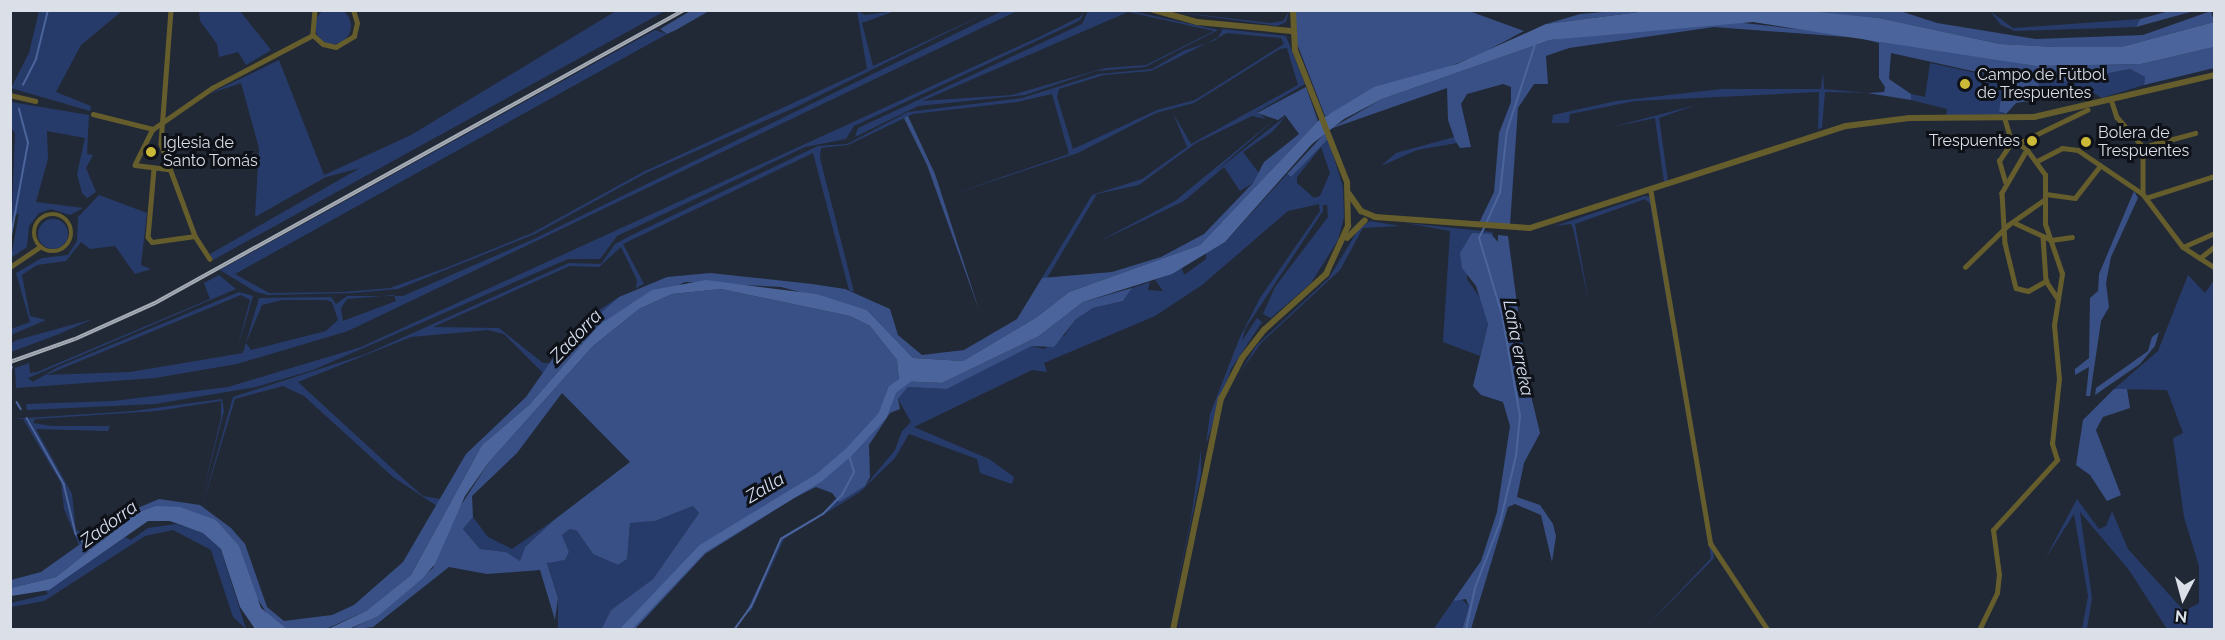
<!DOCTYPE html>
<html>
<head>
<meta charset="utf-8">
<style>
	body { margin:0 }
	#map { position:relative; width:2225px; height:640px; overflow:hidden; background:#222936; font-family:Raleway,sans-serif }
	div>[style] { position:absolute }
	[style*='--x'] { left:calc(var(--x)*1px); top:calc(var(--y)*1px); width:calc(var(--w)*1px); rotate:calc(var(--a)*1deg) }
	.green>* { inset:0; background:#273b6a }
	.round { border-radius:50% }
	.forest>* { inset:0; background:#385086 }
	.water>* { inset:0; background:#4b659c }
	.stream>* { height:1.5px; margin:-0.75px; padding:0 0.75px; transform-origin:0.75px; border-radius:0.75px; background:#4b659c }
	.river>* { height:9px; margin:-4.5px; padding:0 4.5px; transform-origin:4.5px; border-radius:4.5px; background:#4b659c }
	.minor>* { height:4.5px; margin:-2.25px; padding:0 2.25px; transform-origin:2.25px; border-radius:2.25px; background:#655d2c }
	.minor>.ring { margin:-2.25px; padding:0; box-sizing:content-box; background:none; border:4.5px solid #655d2c; border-radius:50% }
	.tertiary>* { height:6px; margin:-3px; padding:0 3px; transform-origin:3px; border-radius:3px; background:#655d2c }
	.rail>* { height:4px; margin-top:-2px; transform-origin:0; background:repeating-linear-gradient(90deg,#0e1117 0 4.5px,#a7adb7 0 9px); box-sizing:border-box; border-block:2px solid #a7adb7 }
	.dots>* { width:16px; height:16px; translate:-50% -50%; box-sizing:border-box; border:3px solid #0e1117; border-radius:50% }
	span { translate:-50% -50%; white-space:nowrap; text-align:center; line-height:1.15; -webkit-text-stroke:6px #0e1117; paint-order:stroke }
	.poi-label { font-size:16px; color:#dadfe8 }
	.left { translate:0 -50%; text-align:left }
	.right { translate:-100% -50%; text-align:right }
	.water-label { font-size:18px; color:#d5deef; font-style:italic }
	.frame { position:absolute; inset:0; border:12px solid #dadfe8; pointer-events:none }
	.north { position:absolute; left:2153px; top:568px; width:60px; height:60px; -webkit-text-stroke:4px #0e1117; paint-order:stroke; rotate:186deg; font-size:16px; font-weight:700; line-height:24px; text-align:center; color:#dadfe8 }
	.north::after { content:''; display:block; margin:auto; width:21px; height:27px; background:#dadfe8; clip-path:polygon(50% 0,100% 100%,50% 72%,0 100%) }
</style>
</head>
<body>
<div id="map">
	<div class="green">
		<div class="round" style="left:315px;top:8px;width:36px;height:36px"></div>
		<div style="clip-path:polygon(evenodd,1004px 10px,1017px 11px,348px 331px,237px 364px,155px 378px,16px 388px,15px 368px,29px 363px,30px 373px,37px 372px,210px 299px,204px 283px,219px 275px,236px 289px,28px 378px,33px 382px,58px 367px,239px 292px,253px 296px,237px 350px,250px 300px,241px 295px,46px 375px,130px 372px,243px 353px,259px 298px,331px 297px,336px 304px,347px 296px,403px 296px,534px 239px,1004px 10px,394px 295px,396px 301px,343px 321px,341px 308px,347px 299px,394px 295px,1004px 10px,282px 300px,326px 300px,332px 302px,338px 320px,326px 331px,251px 350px,246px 343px,262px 305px,282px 300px)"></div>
		<div style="clip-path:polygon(39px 11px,122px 11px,81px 45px,56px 92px,91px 106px,90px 111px,11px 88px,29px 53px)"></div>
		<div style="clip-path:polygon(199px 11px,240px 11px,271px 50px,246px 65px,238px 52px,219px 57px,217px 44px,200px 21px)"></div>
		<div style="clip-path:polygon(616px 11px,665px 11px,213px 260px,210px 254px,360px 168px,326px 177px,255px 217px,259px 148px,241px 83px,209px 94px,279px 60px,324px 175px,411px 135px)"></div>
		<div style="clip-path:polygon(857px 11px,865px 15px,895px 11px,862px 23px,873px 66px,991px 11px,796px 107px,646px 173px,535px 234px,398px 289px,352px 293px,268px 295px,256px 292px,220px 270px,655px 30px,667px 34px,235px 274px,269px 293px,343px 292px,390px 288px,443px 269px,532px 233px,643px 172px,867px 69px)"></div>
		<div style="clip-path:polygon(1084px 11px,1081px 19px,1077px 22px,854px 126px,846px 139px,805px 147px,617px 236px,600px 259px,568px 259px,313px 370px,256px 387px,155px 404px,27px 410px,26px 404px,113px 401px,228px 387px,361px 347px,1039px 37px,1080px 17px)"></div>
		<div style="clip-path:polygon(evenodd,1088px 11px,1131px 11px,1218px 30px,1145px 67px,1096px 71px,1025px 95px,918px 106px,855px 137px,858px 128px,1082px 24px,1088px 11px,1128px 12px,1214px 31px,1146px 65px,1105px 68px,1012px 95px,922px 101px,1128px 12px)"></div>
		<div style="clip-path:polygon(1168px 11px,1270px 23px,1283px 21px,1289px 11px,1286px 22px,1277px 26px)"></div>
		<div style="clip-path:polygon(1990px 11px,2013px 28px,2140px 19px,2136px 27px,2015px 31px,2001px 25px)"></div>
		<div style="clip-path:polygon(evenodd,1223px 29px,1286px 36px,1305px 84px,1257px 112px,1266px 119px,1252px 116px,1196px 143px,1139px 185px,1097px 194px,1047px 278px,1042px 278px,1092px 195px,1142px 179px,1187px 147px,1173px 113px,1191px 144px,1298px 85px,1287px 48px,1280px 49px,1194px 103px,1156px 113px,1078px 153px,950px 195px,1069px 154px,1052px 94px,1017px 102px,913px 114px,848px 145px,821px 148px,820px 158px,854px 292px,849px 290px,813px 153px,623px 244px,644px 284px,636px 288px,637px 280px,621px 247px,599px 267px,570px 266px,433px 327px,499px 328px,543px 363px,550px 363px,543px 373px,504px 334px,488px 330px,411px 337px,298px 382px,408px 483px,423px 496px,440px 499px,437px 506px,393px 477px,304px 396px,283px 386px,235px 399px,202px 507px,233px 397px,366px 354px,569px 263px,601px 264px,615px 244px,632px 235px,818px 146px,847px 144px,908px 112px,1022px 98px,1099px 74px,1152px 69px,1183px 51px,1216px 40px,1223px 29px,1227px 33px,1281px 38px,1284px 44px,1195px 100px,1157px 110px,1073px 149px,1057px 97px,1059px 89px,1104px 75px,1151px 71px,1227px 33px)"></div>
		<div style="clip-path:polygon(1930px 63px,2005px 79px,1999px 110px,2006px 116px,1946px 116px,1947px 109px,1911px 100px,1911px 94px,1925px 97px)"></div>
		<div style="clip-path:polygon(2130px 69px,2145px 77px,2144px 85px,2102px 98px,2089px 90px,2042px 99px,2037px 86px,2037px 78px,2062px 82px)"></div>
		<div style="clip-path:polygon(1823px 72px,1824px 89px,1867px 93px,1825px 92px,1822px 128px,1818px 129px,1819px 92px,1635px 101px,1570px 114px,1569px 123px,1552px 123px,1553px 115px,1616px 101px,1722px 89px,1821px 89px)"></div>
		<div style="clip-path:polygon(11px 102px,89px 115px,87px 154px,93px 155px,86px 168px,96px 192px,87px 198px,82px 193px,77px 174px,85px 138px,47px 131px,48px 159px,36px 202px,83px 208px,70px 215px,51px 209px,39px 213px,29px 226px,27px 247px,11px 258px,19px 213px,13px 218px,11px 238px,15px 133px,11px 128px)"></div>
		<div style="clip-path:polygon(1696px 105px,1659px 118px,1668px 181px,1664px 182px,1655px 118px,1612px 127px)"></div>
		<div style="clip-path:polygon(1286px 116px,1272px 132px,1243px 152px,1259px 173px,1253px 183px,1240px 191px,1224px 167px,1184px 201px,1096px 243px,1175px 201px,1275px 119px,1216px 171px)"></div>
		<div style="clip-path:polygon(1454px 137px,1457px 143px,1417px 150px,1381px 166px,1396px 153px)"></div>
		<div style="clip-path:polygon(evenodd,1328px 139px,1343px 187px,1344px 217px,1338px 240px,1311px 283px,1271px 318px,1263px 314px,1275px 287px,1328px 217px,1327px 205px,1323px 205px,1323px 211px,1245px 329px,1242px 341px,1257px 318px,1262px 322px,1231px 369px,1206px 444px,1210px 414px,1240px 337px,1260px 298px,1320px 211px,1319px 204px,1288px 211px,1202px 285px,1155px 316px,1044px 363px,1047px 372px,1032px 370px,914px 427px,989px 459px,1014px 477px,1012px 484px,980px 473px,977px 459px,909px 434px,895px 458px,860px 492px,784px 539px,751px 611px,745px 614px,783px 536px,823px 513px,835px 499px,865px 486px,895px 450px,902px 431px,911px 422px,898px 399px,908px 387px,947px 389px,1032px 346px,1044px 349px,1065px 335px,1075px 319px,1093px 308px,1123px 301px,1132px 288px,1150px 282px,1148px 290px,1163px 291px,1155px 280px,1182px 268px,1184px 275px,1206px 259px,1206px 253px,1225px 242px,1287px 174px,1290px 177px,1328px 139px,1321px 147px,1330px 173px,1320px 196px,1314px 198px,1297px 183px,1297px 177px,1321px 147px)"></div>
		<div style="clip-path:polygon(99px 195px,147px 213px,141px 265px,151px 269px,135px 274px,115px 246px,90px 249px,81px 242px,66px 261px,37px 265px,22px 275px,30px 316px,46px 320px,11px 335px,11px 329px,30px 322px,16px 273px,42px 258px,68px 255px,77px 241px,78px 217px)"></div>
		<div style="clip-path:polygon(1645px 196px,1650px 197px,1714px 558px,1644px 629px,1711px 558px,1650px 204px,1645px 199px,1575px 224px,1589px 303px,1573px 228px,1571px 224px,1555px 226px)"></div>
		<div class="round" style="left:38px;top:219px;width:30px;height:30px"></div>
		<div style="clip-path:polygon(1370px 221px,1400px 226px,1363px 228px,1340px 270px,1261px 343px,1240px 373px,1256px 346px,1329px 278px,1358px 230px)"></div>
		<div style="clip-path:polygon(1406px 223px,1492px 232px,1493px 236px,1472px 233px,1468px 241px,1467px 279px,1485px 305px,1488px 324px,1480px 356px,1443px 342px,1450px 231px)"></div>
		<div style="clip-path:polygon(2188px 275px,2205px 293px,2214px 280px,2214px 629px,2167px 629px,2129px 570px,2080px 512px,2092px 598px,2087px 629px,2082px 629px,2088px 596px,2074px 514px,2045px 559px,2077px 499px,2099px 529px,2106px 526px,2112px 511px,2128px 549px,2184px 611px,2199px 603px,2199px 566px,2184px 517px,2173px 438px,2183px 433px,2167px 390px,2114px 389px,2158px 351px)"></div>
		<div style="clip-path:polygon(619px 297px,567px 346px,558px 351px,590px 316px)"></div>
		<div style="clip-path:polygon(93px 319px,59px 334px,11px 352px,11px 343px,17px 340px)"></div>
		<div style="clip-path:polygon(222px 399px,224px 411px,200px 505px,221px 418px,221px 401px,157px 411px,35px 419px,33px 423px,52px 426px,110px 426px,108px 431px,36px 429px,72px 494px,76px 530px,91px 537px,79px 545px,64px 509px,61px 483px,23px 419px,11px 419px,133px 411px)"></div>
		<div style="clip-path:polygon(1201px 450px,1201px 474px,1168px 630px,1191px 518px)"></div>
		<div style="clip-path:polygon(693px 506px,699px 513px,653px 579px,611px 610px,602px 629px,558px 629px,558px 598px,547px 562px,565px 560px,569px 552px,562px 535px,570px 529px,577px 531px,593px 554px,618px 565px,627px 559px,630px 523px,655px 521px)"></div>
		<div style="clip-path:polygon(473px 517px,488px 537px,512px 549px,554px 520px,525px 547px,520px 561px,506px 552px,480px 549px,463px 529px)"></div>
		<div style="clip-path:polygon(176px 524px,203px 532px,221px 549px,246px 629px,233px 617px,211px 550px,173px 530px,145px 536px,44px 601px,11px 607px,11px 603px,48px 594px,46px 591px,125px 537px,131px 540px,148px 528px)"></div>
		<div style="clip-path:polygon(1461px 599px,1469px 606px,1462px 629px,1433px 630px,1453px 601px)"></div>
	</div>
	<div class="forest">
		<div style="clip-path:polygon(692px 10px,709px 11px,676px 30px,667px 34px,660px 29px)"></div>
		<div style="clip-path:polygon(1296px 11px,1469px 11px,1524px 31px,1481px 54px,1325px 116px,1296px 41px)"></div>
		<div style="clip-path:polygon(1616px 11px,1647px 11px,1546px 24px,1580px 14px)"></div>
		<div style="clip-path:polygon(1798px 11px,1900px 11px,1937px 23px,2036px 39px,2143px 35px,2211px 11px,2214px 22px,2121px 47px,2055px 47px,2000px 44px,1879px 18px)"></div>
		<div style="clip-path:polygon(2169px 11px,2194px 11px,2136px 27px,2140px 19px)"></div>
		<div style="clip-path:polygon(1725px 21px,1851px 35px,2036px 66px,2141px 64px,2214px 47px,2214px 68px,2144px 85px,2145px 77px,2130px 69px,2062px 82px,2037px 78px,2042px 99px,2016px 103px,2006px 114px,1999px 111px,2004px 78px,1891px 53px,1889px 79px,1911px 94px,1911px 100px,1867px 93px,1884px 92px,1885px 87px,1879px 78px,1879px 43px,1860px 38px,1714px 27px,1569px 48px,1546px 56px,1548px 84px,1534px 84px,1518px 108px,1510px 225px,1479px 223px,1494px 192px,1499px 133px,1511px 102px,1511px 87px,1503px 84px,1467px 94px,1461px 104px,1471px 147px,1460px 148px,1455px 140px,1448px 120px,1447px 88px,1330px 129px,1382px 99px,1550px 40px)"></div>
		<div style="clip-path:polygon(1306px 87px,1318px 121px,1200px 245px,1069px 292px,1037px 317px,963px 361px,913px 358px,867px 310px,781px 287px,685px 282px,599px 325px,529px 405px,482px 445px,411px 575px,366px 611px,326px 629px,287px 629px,271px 620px,253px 592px,238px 546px,216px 520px,137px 513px,56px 577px,11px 588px,11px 580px,41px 572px,121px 515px,159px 499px,200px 505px,231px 528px,245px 544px,267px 607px,284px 621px,332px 615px,354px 605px,403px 562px,466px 454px,526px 397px,558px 351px,619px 297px,667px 277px,710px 273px,812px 284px,845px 289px,890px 309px,898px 335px,922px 355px,964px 350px,1017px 319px,1042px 278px,1112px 272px,1161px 257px,1204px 234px,1253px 183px,1264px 162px,1299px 134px,1285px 115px,1278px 120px,1257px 113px)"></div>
		<div style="clip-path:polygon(908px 116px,935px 174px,980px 313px,927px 165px,904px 118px)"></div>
		<div style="clip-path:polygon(1325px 133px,1328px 139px,1291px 177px,1287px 174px)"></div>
		<div style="clip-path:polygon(2134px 191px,2138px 198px,2111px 257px,2106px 283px,2109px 307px,2101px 321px,2090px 396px,2086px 396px,2089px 367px,2075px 375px,2075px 369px,2089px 358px,2090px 298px,2098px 291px,2099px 274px)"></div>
		<div style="clip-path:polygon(1472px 233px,1491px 234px,1498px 242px,1498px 235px,1508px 236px,1527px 379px,1540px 433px,1524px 463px,1517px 497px,1540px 505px,1553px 524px,1556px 536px,1552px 562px,1541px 515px,1515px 504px,1508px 507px,1471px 629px,1462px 630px,1469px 606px,1466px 599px,1453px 601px,1481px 561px,1497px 512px,1510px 426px,1503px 402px,1481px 395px,1473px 386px,1488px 324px,1476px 286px,1462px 268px,1460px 253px)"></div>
		<div style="clip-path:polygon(evenodd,1132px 288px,1123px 301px,1093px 308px,1076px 319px,1054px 347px,1032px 346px,947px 389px,908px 387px,898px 399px,900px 409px,890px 413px,869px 445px,870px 477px,865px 486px,839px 502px,832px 493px,816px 487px,794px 498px,705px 554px,635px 629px,602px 628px,611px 610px,653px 579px,699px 513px,693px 506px,655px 521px,630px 523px,627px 559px,618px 565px,593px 554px,577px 531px,570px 529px,562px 535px,569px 552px,565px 560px,547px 563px,558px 598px,555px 620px,540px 570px,487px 574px,449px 567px,373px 627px,349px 630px,378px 615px,433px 568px,450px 522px,489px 462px,593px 346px,639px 309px,672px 294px,721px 289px,850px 316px,870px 326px,897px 360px,899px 381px,942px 383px,1039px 336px,1083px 302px,1132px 288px,562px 393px,630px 462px,554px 520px,525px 547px,520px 561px,506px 552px,480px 549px,463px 529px,473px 517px,472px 496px,517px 453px,562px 393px)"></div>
		<div style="clip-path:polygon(2159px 332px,2155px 346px,2140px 364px,2095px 395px,2096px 388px,2148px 351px,2152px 337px)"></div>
		<div style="clip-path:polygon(2114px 389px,2127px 389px,2130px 408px,2103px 417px,2096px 430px,2121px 495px,2107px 501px,2090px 475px,2076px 465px,2083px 420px)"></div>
	</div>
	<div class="water">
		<div style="clip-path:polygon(1798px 10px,1879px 18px,2000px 44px,2055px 47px,2121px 47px,2214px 22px,2214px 47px,2141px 64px,2036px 66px,1753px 22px,1550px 40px,1382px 99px,1344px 119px,1312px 144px,1225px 242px,1172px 274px,1083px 302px,1039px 336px,942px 383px,899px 381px,897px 360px,870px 326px,850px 316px,721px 289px,672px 294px,639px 309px,593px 346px,489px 462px,465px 496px,435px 564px,423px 578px,378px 616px,349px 629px,326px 630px,366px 611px,411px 575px,482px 445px,529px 405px,599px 325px,652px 290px,706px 280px,816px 294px,867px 310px,913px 358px,963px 361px,1037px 317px,1069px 292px,1200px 245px,1318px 121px,1374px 87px,1457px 64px,1546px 24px,1647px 11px)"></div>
		<div style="clip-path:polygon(156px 506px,180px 507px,216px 520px,239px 546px,261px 608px,287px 629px,255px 629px,240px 607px,221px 549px,203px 533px,170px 521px,148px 521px,49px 590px,11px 596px,11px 588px,56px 577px,137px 513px)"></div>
	</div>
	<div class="stream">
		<div style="--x:23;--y:85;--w:29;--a:-63"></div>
		<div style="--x:36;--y:59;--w:50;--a:-76.2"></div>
		<div style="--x:1486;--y:224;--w:34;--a:-66"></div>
		<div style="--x:1500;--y:193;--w:62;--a:-83.6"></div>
		<div style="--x:1507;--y:131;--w:90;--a:-72"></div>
		<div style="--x:10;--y:241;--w:100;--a:-79.6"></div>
		<div style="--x:28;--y:143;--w:35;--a:-105"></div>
		<div style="--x:10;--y:374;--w:7;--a:-74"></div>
		<div style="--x:10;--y:387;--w:3;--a:72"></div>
		<div style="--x:17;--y:402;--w:8;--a:60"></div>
		<div style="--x:27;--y:418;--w:76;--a:60.7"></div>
		<div style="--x:64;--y:484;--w:51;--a:76.5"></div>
		<div style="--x:76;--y:534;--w:21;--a:49"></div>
		<div style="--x:734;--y:630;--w:29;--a:-54"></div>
		<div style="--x:751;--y:607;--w:74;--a:-66.2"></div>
		<div style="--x:781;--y:539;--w:49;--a:-30.8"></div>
		<div style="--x:823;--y:514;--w:27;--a:-45"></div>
		<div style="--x:842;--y:495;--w:26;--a:-62"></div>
		<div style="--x:854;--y:472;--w:21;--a:-107"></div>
		<div style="--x:1466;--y:630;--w:43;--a:-77.9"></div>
		<div style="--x:1475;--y:588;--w:70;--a:-69"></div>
		<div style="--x:1500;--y:523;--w:69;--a:-76.6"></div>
		<div style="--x:1516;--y:456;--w:40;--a:-84.3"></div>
		<div style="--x:1520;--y:416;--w:103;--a:-100.1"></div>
		<div style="--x:1502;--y:315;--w:80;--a:-106.6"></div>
		<div style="--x:1479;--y:238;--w:11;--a:-63"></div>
	</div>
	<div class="river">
		<div style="--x:624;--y:630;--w:113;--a:-46.4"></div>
		<div style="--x:702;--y:548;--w:137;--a:-31.3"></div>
		<div style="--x:819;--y:477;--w:38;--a:-41"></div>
		<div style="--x:848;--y:452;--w:50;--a:-47.4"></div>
		<div style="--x:882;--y:415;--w:28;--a:-69"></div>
		<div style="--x:892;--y:389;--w:24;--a:-36"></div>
	</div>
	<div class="minor">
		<div style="--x:171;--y:10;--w:134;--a:94.3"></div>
		<div style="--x:161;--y:144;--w:98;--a:69.7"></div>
		<div style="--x:195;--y:236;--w:27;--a:57"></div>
		<div style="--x:315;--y:10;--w:25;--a:95"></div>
		<div style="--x:313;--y:35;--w:13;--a:42"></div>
		<div style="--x:323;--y:44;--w:13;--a:13"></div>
		<div style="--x:336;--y:47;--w:21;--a:-31"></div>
		<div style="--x:354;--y:36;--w:13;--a:-77"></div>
		<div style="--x:357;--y:23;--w:14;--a:-107"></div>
		<div style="--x:10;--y:95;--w:26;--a:13"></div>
		<div style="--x:2111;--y:99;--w:19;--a:72"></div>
		<div style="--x:2117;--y:117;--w:40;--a:49"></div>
		<div style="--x:2143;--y:147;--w:47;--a:90"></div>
		<div style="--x:93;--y:114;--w:62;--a:14"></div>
		<div style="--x:153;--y:129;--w:72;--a:-34.8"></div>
		<div style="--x:212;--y:88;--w:114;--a:-27.7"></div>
		<div style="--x:153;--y:129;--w:40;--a:116.6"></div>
		<div style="--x:135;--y:165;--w:34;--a:7"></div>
		<div style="--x:2019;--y:143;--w:76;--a:-25.9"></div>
		<div style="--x:2143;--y:147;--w:54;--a:-15.1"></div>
		<div style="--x:2027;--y:150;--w:50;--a:120.2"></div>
		<div style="--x:2002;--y:193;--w:50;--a:86.6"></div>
		<div style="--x:2005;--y:243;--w:46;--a:76.3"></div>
		<div style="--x:2016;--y:288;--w:12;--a:14"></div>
		<div style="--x:2028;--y:291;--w:21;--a:-29"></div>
		<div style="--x:2037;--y:161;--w:28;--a:-27"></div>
		<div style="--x:2062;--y:148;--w:16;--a:7"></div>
		<div style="--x:2078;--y:150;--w:78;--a:34.1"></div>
		<div style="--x:2143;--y:194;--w:66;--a:53"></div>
		<div style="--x:2183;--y:247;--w:20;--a:33"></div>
		<div style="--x:2200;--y:258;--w:18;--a:-38"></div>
		<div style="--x:154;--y:169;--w:68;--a:95"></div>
		<div style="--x:148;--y:237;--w:6;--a:51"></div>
		<div style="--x:152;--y:242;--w:43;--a:-7.9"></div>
		<div style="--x:2005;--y:182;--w:22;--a:-106"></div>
		<div style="--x:1999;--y:161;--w:25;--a:-56"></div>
		<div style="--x:1651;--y:191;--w:358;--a:80.4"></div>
		<div style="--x:1711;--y:544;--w:103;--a:56.5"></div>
		<div style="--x:2046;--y:194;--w:29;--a:8"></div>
		<div style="--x:2075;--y:198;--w:39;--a:-52"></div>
		<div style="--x:2146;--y:198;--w:71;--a:-17.9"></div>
		<div class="ring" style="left:34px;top:214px;width:33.5px;height:33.5px"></div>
		<div style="--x:2015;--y:223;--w:40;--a:25"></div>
		<div style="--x:2051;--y:240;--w:21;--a:-8"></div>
		<div style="--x:2043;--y:236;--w:45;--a:86.2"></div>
		<div style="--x:2046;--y:281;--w:22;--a:56"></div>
		<div style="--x:2183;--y:247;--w:34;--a:-24"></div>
		<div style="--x:2200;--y:258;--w:17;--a:33"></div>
		<div style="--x:10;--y:267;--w:36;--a:-34"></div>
		<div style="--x:1965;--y:267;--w:60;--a:-44.3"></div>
		<div style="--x:2008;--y:225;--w:44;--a:-34.8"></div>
		<div style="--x:1979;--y:630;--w:41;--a:-64.1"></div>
		<div style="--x:1997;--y:593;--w:18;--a:-84"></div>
		<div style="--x:1999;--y:575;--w:45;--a:-97.6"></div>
		<div style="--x:1993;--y:530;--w:95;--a:-47.6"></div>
		<div style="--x:2057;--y:460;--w:17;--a:-107"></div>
		<div style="--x:2052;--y:444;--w:65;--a:-83.9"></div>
		<div style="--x:2059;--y:379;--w:54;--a:-95.3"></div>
		<div style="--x:2054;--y:325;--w:52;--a:-81.1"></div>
		<div style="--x:2062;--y:274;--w:53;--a:-108.8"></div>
		<div style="--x:2045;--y:224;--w:49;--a:-90"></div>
		<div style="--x:2045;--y:175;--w:31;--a:-126"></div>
		<div style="--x:2027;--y:150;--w:21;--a:-145"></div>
		<div style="--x:2010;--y:138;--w:19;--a:-106"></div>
	</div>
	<div class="tertiary">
		<div style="--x:1154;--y:10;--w:45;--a:15.6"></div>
		<div style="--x:1197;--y:22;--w:95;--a:5.4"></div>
		<div style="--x:1349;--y:194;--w:21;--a:55"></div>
		<div style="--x:1361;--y:211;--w:15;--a:23"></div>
		<div style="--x:1375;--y:217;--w:155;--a:4.1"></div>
		<div style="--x:1530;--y:228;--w:332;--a:-17.9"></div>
		<div style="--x:1846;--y:126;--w:64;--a:-7.1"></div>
		<div style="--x:1910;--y:118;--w:124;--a:-0.5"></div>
		<div style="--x:2034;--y:117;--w:185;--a:-13.1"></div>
		<div style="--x:1347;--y:238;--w:25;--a:-45"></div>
		<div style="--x:1173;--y:630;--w:236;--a:-78.3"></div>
		<div style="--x:1221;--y:399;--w:46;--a:-62.9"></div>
		<div style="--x:1242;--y:358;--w:36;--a:-52"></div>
		<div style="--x:1264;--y:330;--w:84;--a:-42.1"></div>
		<div style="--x:1326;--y:274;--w:53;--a:-65.4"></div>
		<div style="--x:1348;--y:226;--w:44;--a:-91.3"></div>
		<div style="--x:1347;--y:182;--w:142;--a:-111.5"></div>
		<div style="--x:1295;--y:50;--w:40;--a:-92.9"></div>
	</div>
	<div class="rail">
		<div style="--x:10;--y:362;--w:69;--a:-19.5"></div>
		<div style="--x:75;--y:339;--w:88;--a:-24.2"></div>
		<div style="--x:155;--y:303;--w:605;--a:-28.98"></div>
	</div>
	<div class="dots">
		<div style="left:1965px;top:84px;background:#cdb938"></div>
		<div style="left:2032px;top:141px;background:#cdb938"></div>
		<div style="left:2086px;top:142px;background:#cdb938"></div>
		<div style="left:151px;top:152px;background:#cdb938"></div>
	</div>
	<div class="poi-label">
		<span class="left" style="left:1977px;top:84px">Campo de Fútbol<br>de Trespuentes</span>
		<span class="left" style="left:2098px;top:142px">Bolera de<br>Trespuentes</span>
		<span class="right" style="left:2020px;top:141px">Trespuentes</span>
		<span class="left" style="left:163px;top:152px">Iglesia de<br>Santo Tomás</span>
	</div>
	<div class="water-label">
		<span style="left:576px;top:336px;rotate:-46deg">Zadorra</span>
		<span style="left:1518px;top:348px;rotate:79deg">Laña erreka</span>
		<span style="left:765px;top:488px;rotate:-31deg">Zalla</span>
		<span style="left:109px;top:524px;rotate:-36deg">Zadorra</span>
	</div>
	<div class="frame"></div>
	<div class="north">N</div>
</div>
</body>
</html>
